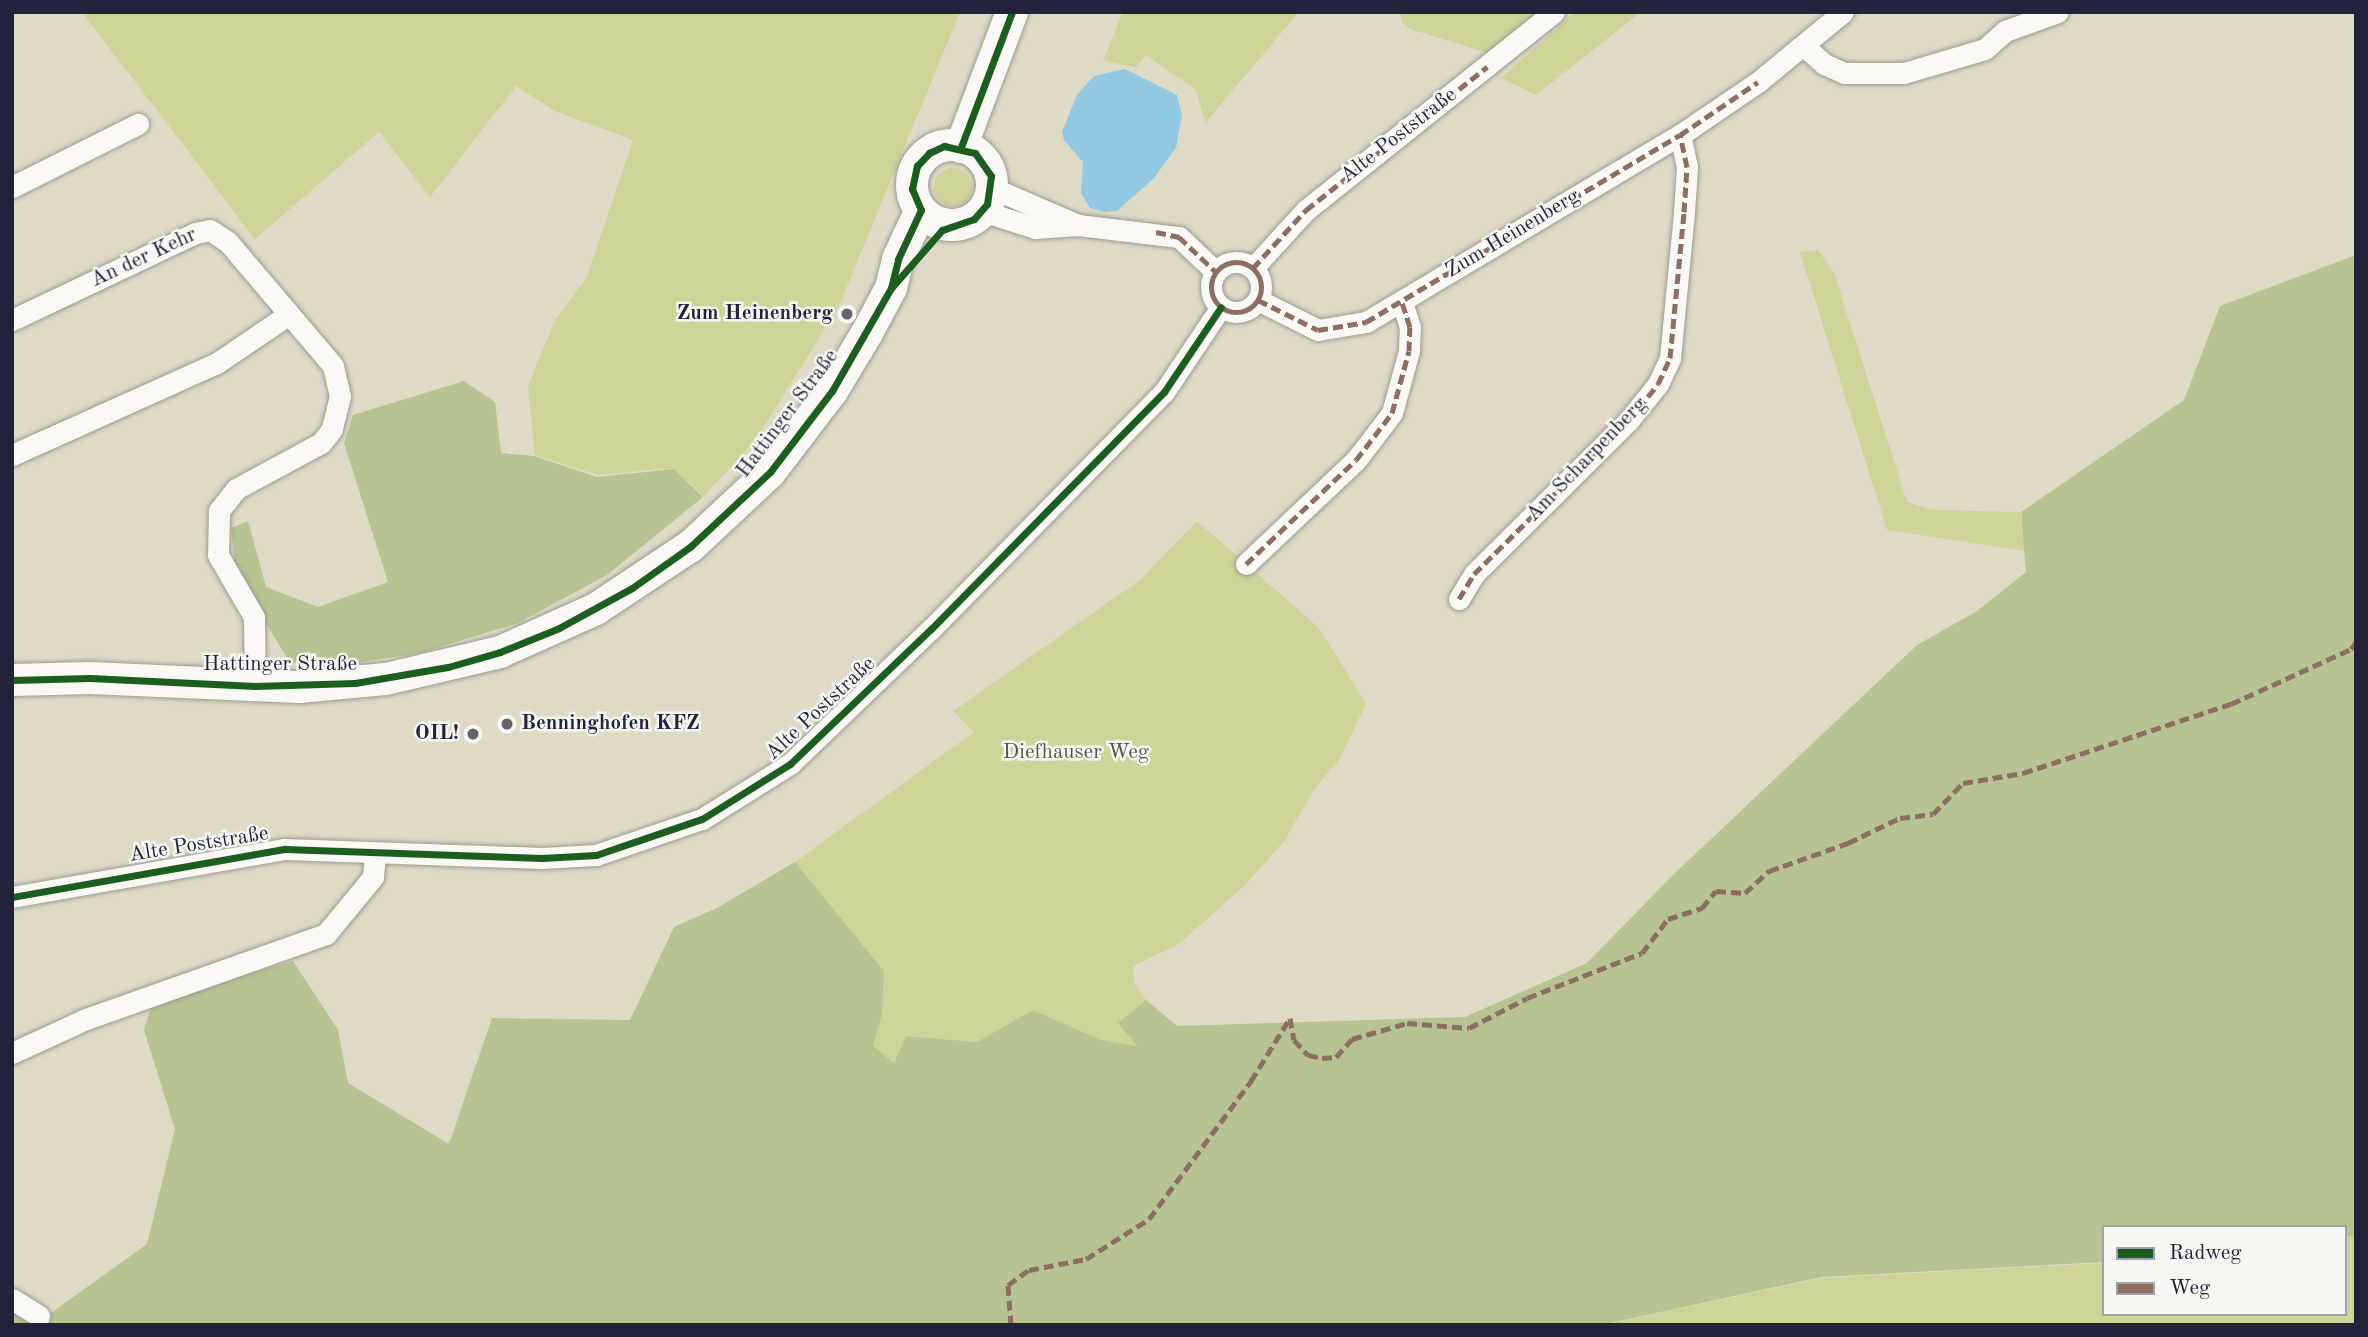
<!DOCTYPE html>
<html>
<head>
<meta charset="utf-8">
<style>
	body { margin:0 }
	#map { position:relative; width:2368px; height:1337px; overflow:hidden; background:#dedac6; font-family:"Old Standard TT",serif }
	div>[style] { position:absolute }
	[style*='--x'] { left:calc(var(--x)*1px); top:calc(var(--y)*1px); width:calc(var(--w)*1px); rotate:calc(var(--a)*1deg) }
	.green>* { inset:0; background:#cdd498 }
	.round { border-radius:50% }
	.forest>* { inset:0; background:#b7c491 }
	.water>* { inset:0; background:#93c8e2 }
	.roads { filter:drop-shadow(0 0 2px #9c9a92) drop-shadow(0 0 2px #9c9a92) }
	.minor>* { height:21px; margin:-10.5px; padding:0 10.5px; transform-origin:10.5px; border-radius:10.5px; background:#faf9f6 }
	.minor>.ring { margin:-10.5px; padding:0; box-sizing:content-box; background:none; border:21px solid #faf9f6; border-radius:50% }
	.secondary>* { height:32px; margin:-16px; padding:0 16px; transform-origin:16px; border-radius:16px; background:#faf9f6 }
	.secondary>.ring { margin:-16px; padding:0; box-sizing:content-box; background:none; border:32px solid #faf9f6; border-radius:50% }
	.quiet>* { height:5px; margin-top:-2.5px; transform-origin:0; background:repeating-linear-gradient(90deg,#8d6e63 0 10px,transparent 0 15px) }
	.quiet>.ring { margin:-2.5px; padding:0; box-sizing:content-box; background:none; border:5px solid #8d6e63; border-radius:50% }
	.cycleway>* { height:7px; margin:-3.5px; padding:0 3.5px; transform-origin:3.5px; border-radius:3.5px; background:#1b5e20 }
	.dots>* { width:19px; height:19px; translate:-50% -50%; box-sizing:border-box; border:4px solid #f6f6f2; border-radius:50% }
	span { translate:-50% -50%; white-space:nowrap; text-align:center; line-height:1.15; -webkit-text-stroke:5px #f6f6f2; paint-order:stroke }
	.street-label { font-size:21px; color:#22223b }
	.poi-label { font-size:21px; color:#22223b; font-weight:700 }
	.right { translate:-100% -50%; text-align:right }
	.left { translate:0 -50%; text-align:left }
	.park-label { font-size:21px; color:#51564c }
	.frame { position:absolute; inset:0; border:14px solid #22223b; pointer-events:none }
	.legend { position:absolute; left:2102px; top:1225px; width:245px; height:91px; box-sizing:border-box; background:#f6f6f2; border:2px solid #a1a1a9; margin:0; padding:9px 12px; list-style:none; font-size:21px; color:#22223b }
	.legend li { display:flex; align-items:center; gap:14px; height:35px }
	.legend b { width:35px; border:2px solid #a1a1a9 }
</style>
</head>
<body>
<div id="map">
	<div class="green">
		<div style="clip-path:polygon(82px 12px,960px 12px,839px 306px,754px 442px,704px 496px,673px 468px,598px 475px,535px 455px,528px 386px,555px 320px,587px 277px,633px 140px,555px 111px,516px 86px,430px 197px,379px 132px,255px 239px)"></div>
		<div style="clip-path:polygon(1123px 12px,1299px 12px,1205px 123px,1196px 90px,1146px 55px,1136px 67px,1103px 61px)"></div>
		<div style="clip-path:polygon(1400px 12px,1538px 12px,1488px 53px,1410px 29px,1402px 22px)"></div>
		<div style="clip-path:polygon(1575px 12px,1641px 12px,1536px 95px,1501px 78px)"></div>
		<div class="round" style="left:934px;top:168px;width:38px;height:38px"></div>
		<div style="clip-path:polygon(1818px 250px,1834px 273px,1907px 502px,1932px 510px,2020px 512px,2025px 551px,1887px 530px,1800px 252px)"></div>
		<div style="clip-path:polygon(1197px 521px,1319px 628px,1366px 704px,1339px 760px,1314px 789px,1285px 840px,1245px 885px,1179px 944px,1133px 966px,1134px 983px,1146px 1000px,1118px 1023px,1138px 1046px,1101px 1040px,1033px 1010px,977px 1042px,906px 1036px,895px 1063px,873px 1047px,882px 1014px,884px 971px,795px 862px,974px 732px,953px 711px,1140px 580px)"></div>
		<div style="clip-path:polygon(2356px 1235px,2356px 1325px,1602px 1325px,1822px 1278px,2104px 1263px,2104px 1314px,2345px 1314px,2345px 1237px)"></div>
	</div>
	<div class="forest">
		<div style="clip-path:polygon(2356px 255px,2356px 1235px,2345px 1237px,2345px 1227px,2104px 1227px,2104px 1262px,1822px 1277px,1601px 1325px,12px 1325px,12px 1304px,51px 1313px,147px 1244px,175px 1129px,144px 1030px,153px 1001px,293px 961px,338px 1030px,348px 1083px,449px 1144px,492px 1018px,630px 1020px,674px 927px,717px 908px,795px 862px,884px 971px,882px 1014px,873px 1046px,894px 1063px,906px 1036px,977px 1042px,1033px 1010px,1101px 1040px,1137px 1046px,1118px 1023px,1146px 1000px,1177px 1026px,1465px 1017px,1587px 963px,1674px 874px,1917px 645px,1977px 611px,2026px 572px,2021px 512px,2184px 400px,2220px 306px)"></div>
		<div style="clip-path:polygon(464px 381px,495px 402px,501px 453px,534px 456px,597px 477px,674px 469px,703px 497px,607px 575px,518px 623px,420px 653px,355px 663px,290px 663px,236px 573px,231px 528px,248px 521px,266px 587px,318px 607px,388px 582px,344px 443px,353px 415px)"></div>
	</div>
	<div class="water">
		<div style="clip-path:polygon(1125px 69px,1177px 95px,1182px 115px,1176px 148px,1154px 178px,1117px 211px,1105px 212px,1090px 208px,1081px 193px,1083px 162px,1064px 140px,1062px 132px,1077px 95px,1094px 76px)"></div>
	</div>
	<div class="roads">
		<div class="minor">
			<div style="--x:1804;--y:46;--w:27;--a:42"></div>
			<div style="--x:1824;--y:64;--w:22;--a:24"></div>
			<div style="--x:1844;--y:73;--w:60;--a:0"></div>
			<div style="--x:1904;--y:73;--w:84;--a:-16.5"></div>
			<div style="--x:1985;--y:49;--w:27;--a:-42"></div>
			<div style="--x:2005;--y:31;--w:56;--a:-19.7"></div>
			<div style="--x:12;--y:187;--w:141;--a:-26.6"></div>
			<div style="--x:992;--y:188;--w:94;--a:23.3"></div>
			<div style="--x:982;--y:211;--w:56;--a:17.8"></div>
			<div style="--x:1035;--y:228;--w:43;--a:-4"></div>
			<div style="--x:1078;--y:225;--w:102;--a:6.8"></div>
			<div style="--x:1179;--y:237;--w:51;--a:43.4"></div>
			<div class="ring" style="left:1211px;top:262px;width:29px;height:29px"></div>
			<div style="--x:1253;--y:268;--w:79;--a:-47.6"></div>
			<div style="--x:1306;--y:210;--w:317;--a:-38.6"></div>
			<div style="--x:1258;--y:300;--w:67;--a:26.6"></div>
			<div style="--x:1318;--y:330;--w:49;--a:-9.5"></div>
			<div style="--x:1366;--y:322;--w:365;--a:-30.8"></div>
			<div style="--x:1680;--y:135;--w:94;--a:-34.2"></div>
			<div style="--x:1758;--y:82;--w:110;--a:-39.5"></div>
			<div style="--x:12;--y:320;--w:203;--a:-25.4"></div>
			<div style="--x:195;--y:233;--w:15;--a:-11"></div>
			<div style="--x:210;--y:230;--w:22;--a:34"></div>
			<div style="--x:228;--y:242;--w:162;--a:49.7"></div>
			<div style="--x:333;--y:366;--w:31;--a:77"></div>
			<div style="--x:340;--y:396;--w:34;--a:104"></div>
			<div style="--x:332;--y:429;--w:18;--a:128"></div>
			<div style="--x:321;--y:443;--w:97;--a:151.6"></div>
			<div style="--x:236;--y:489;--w:28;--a:128"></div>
			<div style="--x:219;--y:511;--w:44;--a:91.3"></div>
			<div style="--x:218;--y:555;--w:72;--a:59.9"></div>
			<div style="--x:254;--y:617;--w:69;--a:89.2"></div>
			<div style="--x:12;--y:455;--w:225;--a:-24.2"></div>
			<div style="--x:217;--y:363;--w:87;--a:-34.2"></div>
			<div style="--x:1246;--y:564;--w:151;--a:-43.4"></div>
			<div style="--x:1356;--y:460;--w:59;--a:-52.5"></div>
			<div style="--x:1392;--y:413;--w:64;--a:-74.7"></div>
			<div style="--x:1409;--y:351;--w:24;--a:-88"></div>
			<div style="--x:1410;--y:327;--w:26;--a:-108"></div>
			<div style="--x:1459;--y:599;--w:29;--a:-59"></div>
			<div style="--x:1474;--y:574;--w:218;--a:-44.8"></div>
			<div style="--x:1629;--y:420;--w:46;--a:-51.1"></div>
			<div style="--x:1658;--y:384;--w:29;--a:-65"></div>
			<div style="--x:1670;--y:358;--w:147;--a:-84.5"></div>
			<div style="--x:1684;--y:212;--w:45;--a:-86.2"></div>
			<div style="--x:1687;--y:167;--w:33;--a:-102"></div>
			<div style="--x:12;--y:897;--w:277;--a:-10"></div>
			<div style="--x:285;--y:849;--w:257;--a:2"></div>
			<div style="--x:542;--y:858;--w:54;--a:-3.2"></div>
			<div style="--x:596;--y:855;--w:112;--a:-18.8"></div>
			<div style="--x:702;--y:819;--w:104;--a:-32"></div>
			<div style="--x:790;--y:764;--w:195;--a:-43.8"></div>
			<div style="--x:931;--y:629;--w:332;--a:-45.5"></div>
			<div style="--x:1164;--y:392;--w:102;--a:-56.2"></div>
			<div style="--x:12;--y:1053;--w:81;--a:-24.7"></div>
			<div style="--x:86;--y:1019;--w:255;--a:-19.5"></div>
			<div style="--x:326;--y:934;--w:74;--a:-50.5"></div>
			<div style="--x:373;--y:877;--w:23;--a:-85"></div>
			<div style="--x:12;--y:1299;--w:32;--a:32"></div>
		</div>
		<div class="secondary">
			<div class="ring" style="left:912px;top:145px;width:48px;height:48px"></div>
			<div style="--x:961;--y:147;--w:144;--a:-69.3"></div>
			<div style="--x:12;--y:680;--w:78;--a:-1.5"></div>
			<div style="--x:90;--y:678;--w:209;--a:2.5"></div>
			<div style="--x:299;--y:687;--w:87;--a:-5.3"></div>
			<div style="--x:386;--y:679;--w:117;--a:-13.3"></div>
			<div style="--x:500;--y:652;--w:105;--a:-24.1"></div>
			<div style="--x:596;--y:609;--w:114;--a:-33.6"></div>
			<div style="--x:691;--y:546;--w:108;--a:-43.1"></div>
			<div style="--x:770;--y:472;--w:102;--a:-52.6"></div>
			<div style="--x:832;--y:391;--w:68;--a:-58.9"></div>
			<div style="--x:867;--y:333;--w:51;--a:-61.9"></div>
			<div style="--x:891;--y:288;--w:30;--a:-76"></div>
			<div style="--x:898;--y:259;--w:54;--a:-64.9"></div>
		</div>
	</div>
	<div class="quiet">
		<div style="--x:1156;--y:232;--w:24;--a:12"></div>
		<div style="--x:1179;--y:237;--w:51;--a:43.4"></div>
		<div class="ring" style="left:1211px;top:262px;width:45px;height:45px"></div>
		<div style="--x:1253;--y:268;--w:79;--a:-47.6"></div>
		<div style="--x:1306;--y:210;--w:231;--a:-38.3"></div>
		<div style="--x:1258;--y:300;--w:67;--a:26.6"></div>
		<div style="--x:1318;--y:330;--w:49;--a:-9.5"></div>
		<div style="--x:1366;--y:322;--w:365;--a:-30.8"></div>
		<div style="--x:1680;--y:135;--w:94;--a:-34.2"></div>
		<div style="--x:1246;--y:564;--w:151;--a:-43.4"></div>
		<div style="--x:1356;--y:460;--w:59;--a:-52.5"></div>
		<div style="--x:1392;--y:413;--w:64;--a:-74.7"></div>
		<div style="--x:1409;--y:351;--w:24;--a:-88"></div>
		<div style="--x:1410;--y:327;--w:26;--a:-108"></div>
		<div style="--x:1459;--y:599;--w:29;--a:-59"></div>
		<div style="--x:1474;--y:574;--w:218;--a:-44.8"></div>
		<div style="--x:1629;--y:420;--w:46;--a:-51.1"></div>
		<div style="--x:1658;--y:384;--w:29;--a:-65"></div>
		<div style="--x:1670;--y:358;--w:147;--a:-84.5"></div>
		<div style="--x:1684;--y:212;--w:45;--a:-86.2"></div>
		<div style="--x:1687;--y:167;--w:33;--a:-102"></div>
		<div style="--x:1290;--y:1018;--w:22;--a:80"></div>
		<div style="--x:1294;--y:1040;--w:21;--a:47"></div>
		<div style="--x:1308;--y:1055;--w:14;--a:12"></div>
		<div style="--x:1322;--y:1058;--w:14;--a:-4"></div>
		<div style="--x:1336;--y:1057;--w:24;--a:-48"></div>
		<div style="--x:1352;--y:1039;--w:57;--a:-16.2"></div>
		<div style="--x:1407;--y:1023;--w:62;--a:4.6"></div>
		<div style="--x:1469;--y:1028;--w:65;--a:-27.3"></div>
		<div style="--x:1527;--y:998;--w:123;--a:-21.4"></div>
		<div style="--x:1642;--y:953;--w:43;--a:-52.6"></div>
		<div style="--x:1668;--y:919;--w:36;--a:-18"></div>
		<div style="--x:1702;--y:908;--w:22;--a:-51"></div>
		<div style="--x:1716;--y:891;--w:29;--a:4"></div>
		<div style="--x:1745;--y:893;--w:33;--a:-43"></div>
		<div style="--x:1769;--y:871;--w:84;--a:-19.5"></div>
		<div style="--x:1848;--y:843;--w:58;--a:-25.7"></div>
		<div style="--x:1900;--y:818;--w:33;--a:-7"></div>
		<div style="--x:1933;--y:814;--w:43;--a:-45.9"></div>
		<div style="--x:1963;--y:783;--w:61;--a:-9.5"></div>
		<div style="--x:2023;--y:773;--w:219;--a:-18.4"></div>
		<div style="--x:2231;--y:704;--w:132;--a:-24.6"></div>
		<div style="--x:2351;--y:649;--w:9;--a:-54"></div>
		<div style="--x:1011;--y:1325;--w:40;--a:-94.3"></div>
		<div style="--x:1008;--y:1285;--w:26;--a:-36"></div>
		<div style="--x:1029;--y:1270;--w:58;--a:-10.9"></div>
		<div style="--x:1086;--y:1259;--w:75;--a:-32.4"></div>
		<div style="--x:1149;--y:1219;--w:172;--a:-53.5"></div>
		<div style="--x:1251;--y:1081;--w:74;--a:-58.2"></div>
	</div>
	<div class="cycleway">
		<div style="--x:961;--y:147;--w:144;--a:-69.3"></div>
		<div style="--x:12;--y:680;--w:78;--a:-1.5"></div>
		<div style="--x:90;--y:678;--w:165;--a:2.8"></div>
		<div style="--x:255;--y:686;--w:100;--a:-1.7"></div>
		<div style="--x:355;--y:683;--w:94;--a:-9.8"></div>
		<div style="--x:448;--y:667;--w:54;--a:-16.1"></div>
		<div style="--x:500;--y:652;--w:64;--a:-22.1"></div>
		<div style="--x:559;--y:628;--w:83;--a:-28.7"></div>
		<div style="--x:632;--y:588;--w:72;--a:-35.4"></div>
		<div style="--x:691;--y:546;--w:108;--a:-43.1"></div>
		<div style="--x:770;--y:472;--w:102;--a:-52.6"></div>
		<div style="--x:832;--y:391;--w:119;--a:-60.2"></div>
		<div style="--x:891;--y:288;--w:30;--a:-76"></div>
		<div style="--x:898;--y:259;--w:54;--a:-64.9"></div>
		<div style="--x:921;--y:210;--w:23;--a:-113"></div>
		<div style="--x:912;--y:189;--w:24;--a:-78"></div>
		<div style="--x:917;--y:166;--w:18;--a:-47"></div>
		<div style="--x:929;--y:153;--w:17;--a:-25"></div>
		<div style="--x:944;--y:146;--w:32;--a:13"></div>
		<div style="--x:975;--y:153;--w:28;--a:55"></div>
		<div style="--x:991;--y:176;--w:28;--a:98"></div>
		<div style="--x:987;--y:204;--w:20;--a:131"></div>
		<div style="--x:974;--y:219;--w:34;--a:161"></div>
		<div style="--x:942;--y:230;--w:77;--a:131.3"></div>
		<div style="--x:12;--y:897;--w:277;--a:-10"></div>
		<div style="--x:285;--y:849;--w:257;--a:2"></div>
		<div style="--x:542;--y:858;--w:54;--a:-3.2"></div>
		<div style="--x:596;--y:855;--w:112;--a:-18.8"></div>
		<div style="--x:702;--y:819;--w:104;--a:-32"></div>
		<div style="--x:790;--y:764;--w:195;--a:-43.8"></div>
		<div style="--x:931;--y:629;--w:332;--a:-45.5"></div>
		<div style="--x:1164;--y:392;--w:102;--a:-56.2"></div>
	</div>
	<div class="dots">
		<div style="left:847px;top:314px;background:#64626c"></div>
		<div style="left:507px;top:724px;background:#64626c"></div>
		<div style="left:473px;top:734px;background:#64626c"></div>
	</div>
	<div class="street-label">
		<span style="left:1399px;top:136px;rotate:-38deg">Alte Poststraße</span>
		<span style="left:1513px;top:234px;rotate:-31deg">Zum Heinenberg</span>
		<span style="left:144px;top:258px;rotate:-25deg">An der Kehr</span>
		<span style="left:788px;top:414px;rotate:-53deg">Hattinger Straße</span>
		<span style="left:1587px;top:460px;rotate:-46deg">Am Scharpenberg</span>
		<span style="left:280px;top:665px">Hattinger Straße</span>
		<span style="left:821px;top:709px;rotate:-43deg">Alte Poststraße</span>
		<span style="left:199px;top:845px;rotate:-9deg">Alte Poststraße</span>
	</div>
	<div class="poi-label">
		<span class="right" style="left:833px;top:314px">Zum Heinenberg</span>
		<span class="left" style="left:521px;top:724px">Benninghofen KFZ</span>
		<span class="right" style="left:459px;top:734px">OIL!</span>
	</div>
	<div class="park-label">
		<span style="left:1076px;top:753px">Diefhauser Weg</span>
	</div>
	<div class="frame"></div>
	<ul class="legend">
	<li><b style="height:9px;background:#1b5e20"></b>Radweg</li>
	<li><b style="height:9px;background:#8d6e63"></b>Weg</li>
	</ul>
</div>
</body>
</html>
